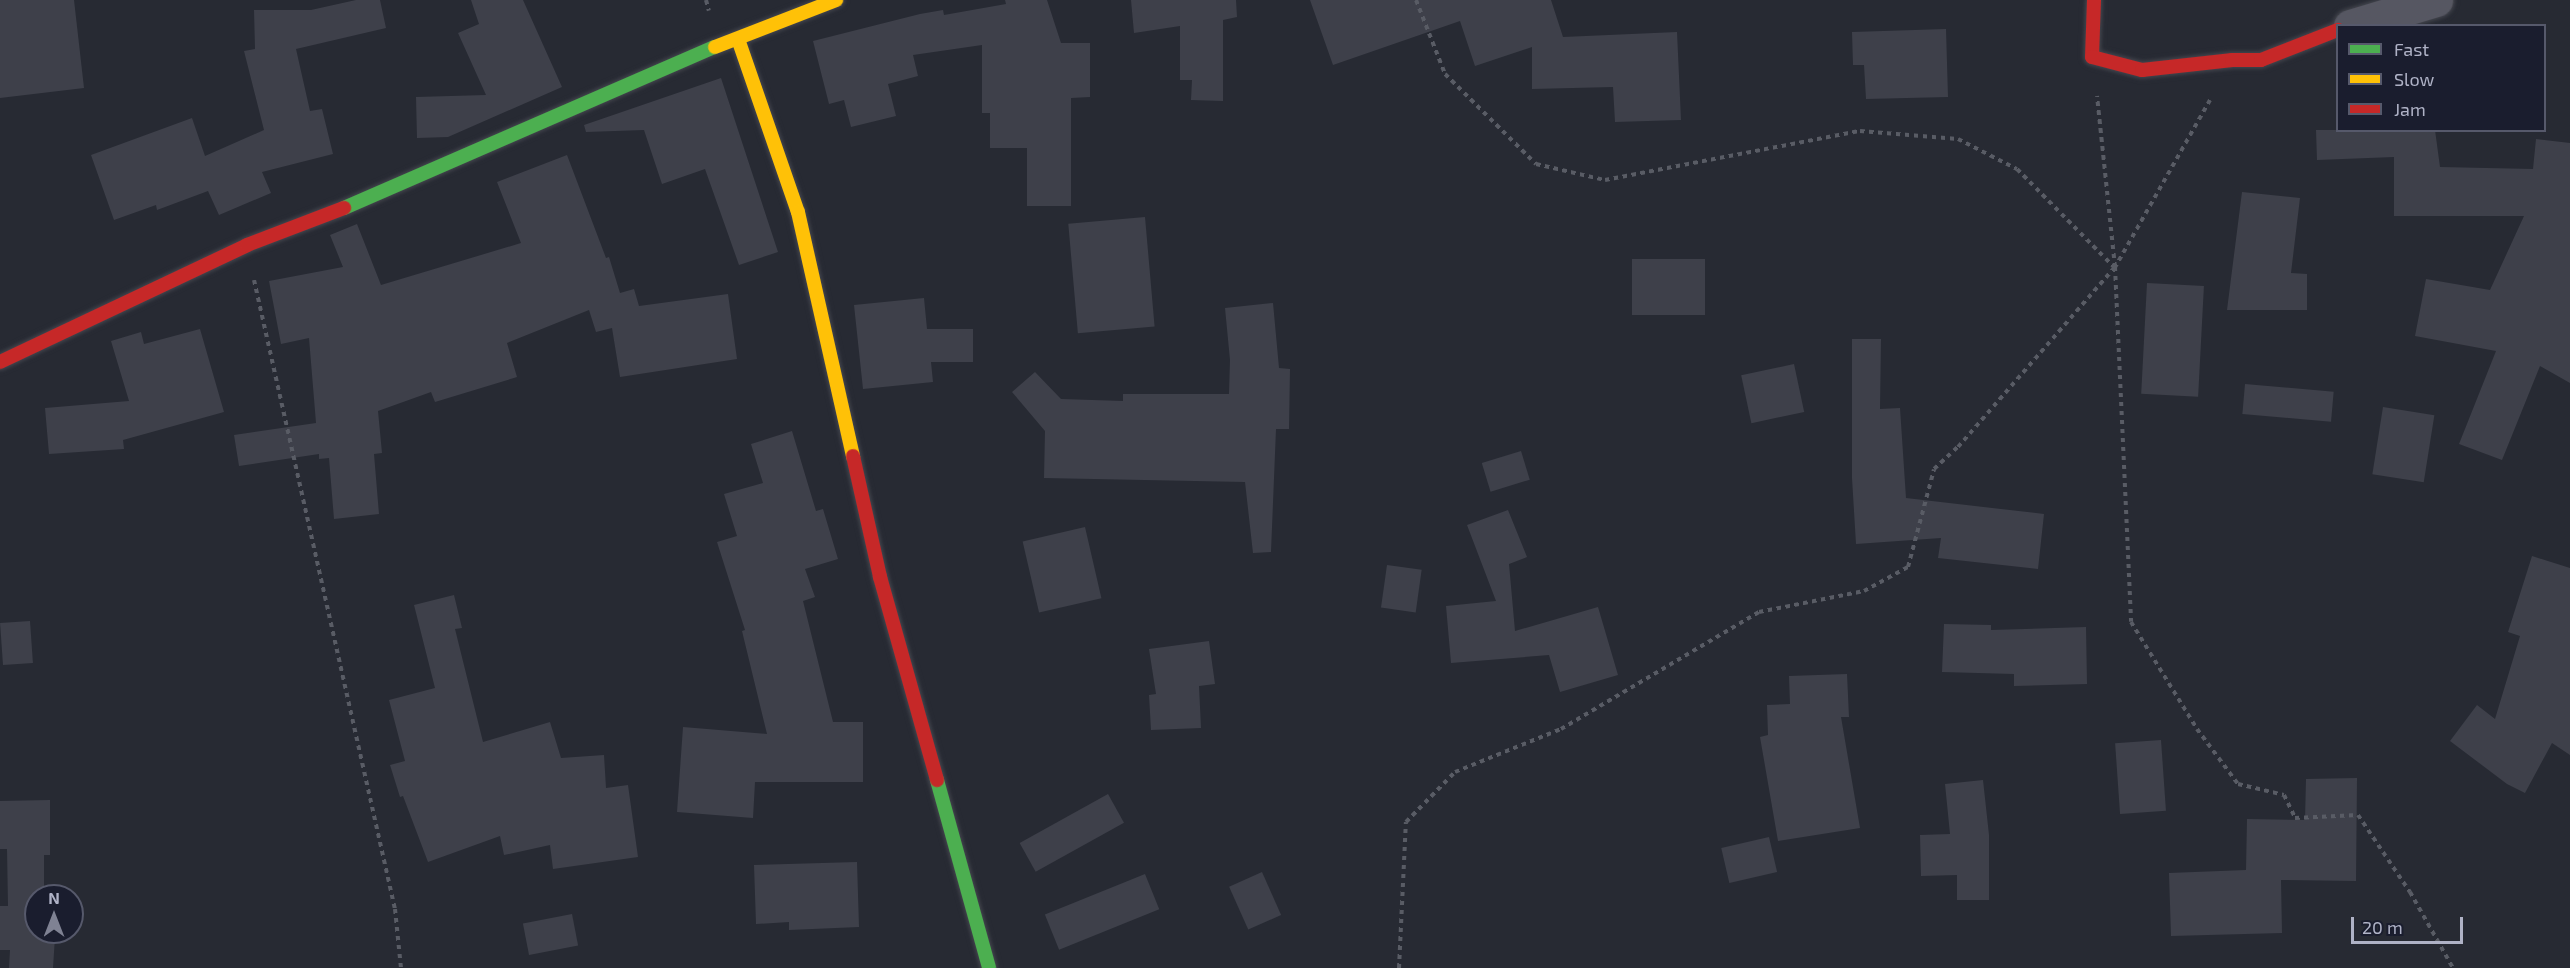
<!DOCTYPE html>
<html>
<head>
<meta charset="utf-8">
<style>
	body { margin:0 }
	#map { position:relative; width:2570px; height:968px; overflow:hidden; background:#272a33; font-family:"Exo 2",sans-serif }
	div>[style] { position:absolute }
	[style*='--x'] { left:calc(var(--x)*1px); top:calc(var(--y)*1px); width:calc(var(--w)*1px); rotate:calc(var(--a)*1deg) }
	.building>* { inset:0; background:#3e404a; transform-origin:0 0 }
	.path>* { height:4px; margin-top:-2px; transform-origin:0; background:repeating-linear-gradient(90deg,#595c65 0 4.5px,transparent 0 9px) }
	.roads { filter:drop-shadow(0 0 2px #44464e) drop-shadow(0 0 2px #44464e) }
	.street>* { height:33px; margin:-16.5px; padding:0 16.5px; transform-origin:16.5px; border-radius:16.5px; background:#565762 }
	.fast>* { height:14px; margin:-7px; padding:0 7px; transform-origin:7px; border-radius:7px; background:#4caf50 }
	.slow>* { height:14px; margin:-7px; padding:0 7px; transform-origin:7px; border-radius:7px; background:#ffc107 }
	.jam>* { height:14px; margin:-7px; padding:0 7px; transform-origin:7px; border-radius:7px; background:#c62828 }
	span { translate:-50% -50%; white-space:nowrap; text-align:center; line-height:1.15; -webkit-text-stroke:4.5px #1a1d2e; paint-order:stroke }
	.legend { position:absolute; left:2336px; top:24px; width:210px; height:108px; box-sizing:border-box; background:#1a1d2e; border:2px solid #56596b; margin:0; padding:8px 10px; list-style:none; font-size:18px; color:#afb2c6 }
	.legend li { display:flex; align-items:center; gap:12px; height:30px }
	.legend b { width:30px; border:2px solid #56596b }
	.north { position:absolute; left:24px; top:884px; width:60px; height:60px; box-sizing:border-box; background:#1a1d2e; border:2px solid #56596b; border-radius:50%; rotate:0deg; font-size:16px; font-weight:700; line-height:24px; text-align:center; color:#afb2c6 }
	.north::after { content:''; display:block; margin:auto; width:21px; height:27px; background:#7f8293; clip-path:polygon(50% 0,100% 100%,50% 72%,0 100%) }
	.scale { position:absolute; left:2351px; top:917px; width:112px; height:27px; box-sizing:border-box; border:3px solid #afb2c6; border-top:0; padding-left:8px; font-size:18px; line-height:21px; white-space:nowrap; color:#afb2c6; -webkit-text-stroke:4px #1a1d2e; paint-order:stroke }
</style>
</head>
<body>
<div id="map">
	<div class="building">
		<div style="clip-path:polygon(0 0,74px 0,84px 88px,0 98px)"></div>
		<div style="clip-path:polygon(356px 0,380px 0,386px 28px,296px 49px,310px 111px,322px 109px,333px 154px,262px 172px,271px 193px,219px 215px,208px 191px,157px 210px,156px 205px,114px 220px,91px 155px,192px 118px,205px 156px,264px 130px,244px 51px,255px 49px,254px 10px,311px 10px)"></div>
		<div style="clip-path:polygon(471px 0,523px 0,562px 87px,448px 137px,417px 138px,416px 97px,486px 95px,458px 33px,479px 24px)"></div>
		<div style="clip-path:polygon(1005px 0,1047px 0,1061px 43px,1090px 43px,1090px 97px,1071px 98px,1071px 206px,1027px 206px,1027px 148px,990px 148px,990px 113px,982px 113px,982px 45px,913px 55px,918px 76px,888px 84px,896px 116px,851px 127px,844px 100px,829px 104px,813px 41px,920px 14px,943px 10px,944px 15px,1006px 4px)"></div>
		<div style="clip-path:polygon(1131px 0,1236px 0,1237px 17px,1223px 20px,1223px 101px,1191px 100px,1192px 80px,1180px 80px,1180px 26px,1134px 33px)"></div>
		<div style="clip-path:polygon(1310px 0,1551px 0,1563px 37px,1677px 32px,1681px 120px,1615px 122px,1613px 87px,1532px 89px,1532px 47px,1475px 66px,1460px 21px,1333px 65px)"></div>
		<div style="clip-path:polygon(1946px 29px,1948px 97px,1866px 99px,1864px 65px,1853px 65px,1852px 32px)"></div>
		<div style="clip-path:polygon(721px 78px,778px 252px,739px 265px,705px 169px,662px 184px,644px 130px,586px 132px,584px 125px)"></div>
		<div style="clip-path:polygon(2316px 130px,2435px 130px,2440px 167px,2533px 169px,2536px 139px,2570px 143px,2570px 383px,2540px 366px,2502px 460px,2459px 444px,2496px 351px,2415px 336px,2426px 279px,2490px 290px,2524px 216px,2394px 216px,2394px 157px,2317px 160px)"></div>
		<div style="clip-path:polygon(567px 155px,606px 258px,609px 257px,620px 293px,634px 289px,639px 306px,728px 294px,737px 359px,620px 377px,612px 328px,596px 332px,589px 310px,507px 343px,517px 377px,435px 402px,431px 392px,378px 411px,382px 453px,374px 454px,379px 514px,334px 519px,329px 458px,319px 459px,319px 454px,239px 466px,234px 435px,316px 423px,309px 338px,281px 344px,269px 281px,343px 267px,330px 235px,357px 224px,381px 285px,521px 243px,497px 182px)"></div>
		<div style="clip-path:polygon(2242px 192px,2300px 198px,2291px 273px,2307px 274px,2307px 310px,2227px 310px)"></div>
		<div style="left:1145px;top:217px;width:110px;height:77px;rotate:85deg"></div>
		<div style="left:1632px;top:259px;width:73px;height:56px"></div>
		<div style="left:2147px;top:283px;width:57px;height:111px;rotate:3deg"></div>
		<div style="clip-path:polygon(924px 298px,927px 329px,973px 329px,973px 362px,931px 362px,933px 382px,863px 389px,854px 305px)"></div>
		<div style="clip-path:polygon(1273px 303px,1279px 368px,1290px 369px,1289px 429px,1276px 429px,1271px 552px,1253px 553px,1245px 482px,1044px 478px,1045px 431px,1012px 392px,1035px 372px,1061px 399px,1123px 401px,1123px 394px,1229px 394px,1230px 360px,1225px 308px)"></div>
		<div style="clip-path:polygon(200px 329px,224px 412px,123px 440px,124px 449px,49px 454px,45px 408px,129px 401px,111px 341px,141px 332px,144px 344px)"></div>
		<div style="clip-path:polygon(1852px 339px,1881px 339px,1880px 409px,1900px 408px,1906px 498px,2044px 514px,2038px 569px,1938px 558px,1941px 538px,1856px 544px,1852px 478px)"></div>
		<div style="left:1794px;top:364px;width:49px;height:54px;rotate:78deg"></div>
		<div style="left:2245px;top:384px;width:89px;height:30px;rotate:5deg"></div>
		<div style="left:2383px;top:407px;width:52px;height:68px;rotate:9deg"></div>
		<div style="clip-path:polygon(792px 431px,816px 511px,823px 509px,838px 559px,805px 569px,815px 597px,803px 601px,833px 722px,863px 722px,863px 782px,755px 782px,753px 818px,677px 812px,683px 727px,767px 734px,742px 631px,745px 630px,717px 542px,737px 536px,724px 494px,763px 483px,751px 444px)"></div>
		<div style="left:1521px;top:451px;width:30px;height:41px;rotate:73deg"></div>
		<div style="clip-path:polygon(1508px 510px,1527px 557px,1509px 564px,1515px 631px,1598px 607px,1618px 675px,1560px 692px,1549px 655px,1451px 663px,1446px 606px,1496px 601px,1467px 525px)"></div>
		<div style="left:1085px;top:527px;width:73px;height:64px;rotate:77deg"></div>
		<div style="clip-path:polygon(2532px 556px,2570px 568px,2570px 755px,2552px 743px,2525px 793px,2507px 784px,2450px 741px,2477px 705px,2495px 719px,2520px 636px,2508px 632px)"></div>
		<div style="left:1387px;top:565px;width:35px;height:43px;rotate:8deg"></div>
		<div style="clip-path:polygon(454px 595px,462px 628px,455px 629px,483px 742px,550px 722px,561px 758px,604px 755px,606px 788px,628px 785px,638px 857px,553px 869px,550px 845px,504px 855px,500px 836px,428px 862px,403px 796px,400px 797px,390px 765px,405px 761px,389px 700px,435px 688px,414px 605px)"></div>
		<div style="left:30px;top:621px;width:42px;height:30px;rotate:86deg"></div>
		<div style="clip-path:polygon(1944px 624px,1991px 625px,1991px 630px,2086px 627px,2087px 684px,2014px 686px,2014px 674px,1942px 672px)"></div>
		<div style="clip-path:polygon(1209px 641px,1215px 684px,1199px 686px,1201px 728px,1151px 730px,1149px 695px,1156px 694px,1149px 649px)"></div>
		<div style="clip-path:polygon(1847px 674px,1849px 717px,1841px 717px,1860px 828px,1778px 841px,1760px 737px,1768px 735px,1767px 705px,1790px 704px,1789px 676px)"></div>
		<div style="left:2161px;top:740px;width:71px;height:46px;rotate:86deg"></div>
		<div style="clip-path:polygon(2357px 778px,2356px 881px,2281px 880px,2282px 933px,2171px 936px,2169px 873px,2246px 870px,2247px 819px,2305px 820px,2306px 779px)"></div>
		<div style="clip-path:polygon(1983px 780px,1989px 835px,1989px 900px,1957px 900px,1957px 875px,1921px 876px,1920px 835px,1950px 834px,1945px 784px)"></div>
		<div style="left:1108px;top:794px;width:33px;height:101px;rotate:61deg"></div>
		<div style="clip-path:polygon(50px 800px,50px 855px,44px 855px,44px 896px,36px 896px,36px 932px,44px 932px,44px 937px,55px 937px,53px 968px,9px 968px,10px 950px,0 950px,0 906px,8px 906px,7px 849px,0 849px,0 801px)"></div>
		<div style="left:1769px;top:837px;width:36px;height:49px;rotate:77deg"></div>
		<div style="clip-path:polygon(857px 862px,859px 927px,789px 930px,789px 922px,756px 924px,754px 865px)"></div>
		<div style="left:1262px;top:872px;width:47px;height:36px;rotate:66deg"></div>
		<div style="left:1145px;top:874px;width:38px;height:108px;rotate:68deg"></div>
		<div style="left:572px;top:914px;width:32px;height:50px;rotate:79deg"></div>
	</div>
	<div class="path">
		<div style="--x:706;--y:0;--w:11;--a:75"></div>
		<div style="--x:1416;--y:0;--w:79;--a:68.6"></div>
		<div style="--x:1445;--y:74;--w:128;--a:44.7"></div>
		<div style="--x:1536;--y:164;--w:71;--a:13.1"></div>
		<div style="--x:1605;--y:180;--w:260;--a:-10.9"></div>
		<div style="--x:1860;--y:131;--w:98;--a:4.7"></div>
		<div style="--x:1958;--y:139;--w:66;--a:27"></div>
		<div style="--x:2017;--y:169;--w:138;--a:45.3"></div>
		<div style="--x:2210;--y:100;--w:192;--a:119.6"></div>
		<div style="--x:2115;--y:267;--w:355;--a:87.4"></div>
		<div style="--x:2131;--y:622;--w:126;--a:58.3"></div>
		<div style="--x:2197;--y:729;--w:69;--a:53.3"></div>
		<div style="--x:2238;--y:784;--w:47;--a:13.4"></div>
		<div style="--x:2284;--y:795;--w:25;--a:64"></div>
		<div style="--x:2295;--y:818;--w:63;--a:-2.7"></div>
		<div style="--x:2358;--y:815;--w:93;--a:56"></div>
		<div style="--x:2410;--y:892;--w:87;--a:60.5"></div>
		<div style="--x:254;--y:280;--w:645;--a:77.37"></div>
		<div style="--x:395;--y:909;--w:59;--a:84.2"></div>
		<div style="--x:1399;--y:968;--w:146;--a:-87.3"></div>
		<div style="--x:1406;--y:822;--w:70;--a:-45.6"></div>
		<div style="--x:1455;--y:772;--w:114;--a:-22.1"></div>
		<div style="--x:1561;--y:729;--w:230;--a:-30.6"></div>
		<div style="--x:1759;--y:612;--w:107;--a:-11.3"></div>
		<div style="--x:1864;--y:591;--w:50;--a:-28.6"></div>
		<div style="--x:1908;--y:567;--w:101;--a:-75.1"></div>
		<div style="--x:1934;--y:469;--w:33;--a:-43"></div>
		<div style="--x:1958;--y:447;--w:239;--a:-48.9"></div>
		<div style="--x:2115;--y:267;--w:172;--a:-96"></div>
	</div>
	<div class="roads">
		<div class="street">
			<div style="--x:2350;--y:26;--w:90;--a:-16.8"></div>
		</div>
		<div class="fast">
			<div style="--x:344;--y:208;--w:404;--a:-23.5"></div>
			<div style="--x:937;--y:780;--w:195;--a:74.5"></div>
		</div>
		<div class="slow">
			<div style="--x:738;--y:39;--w:183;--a:70.9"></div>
			<div style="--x:798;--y:212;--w:250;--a:77.3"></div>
			<div style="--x:715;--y:47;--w:130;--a:-21.2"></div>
		</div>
		<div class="jam">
			<div style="--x:2094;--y:0;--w:57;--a:92"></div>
			<div style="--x:2092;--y:57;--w:52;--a:14.6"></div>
			<div style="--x:2142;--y:70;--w:91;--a:-6.3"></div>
			<div style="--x:2232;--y:60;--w:29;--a:0"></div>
			<div style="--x:2261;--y:60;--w:83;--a:-21.3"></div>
			<div style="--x:0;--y:362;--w:273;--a:-25.3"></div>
			<div style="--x:247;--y:245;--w:104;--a:-20.9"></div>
			<div style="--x:853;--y:456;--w:124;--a:77.4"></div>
			<div style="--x:880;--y:577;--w:211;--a:74.3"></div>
		</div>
	</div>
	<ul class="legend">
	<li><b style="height:8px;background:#4caf50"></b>Fast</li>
	<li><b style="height:8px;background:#ffc107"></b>Slow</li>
	<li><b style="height:8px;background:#c62828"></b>Jam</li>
	</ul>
	<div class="north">N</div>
	<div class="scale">20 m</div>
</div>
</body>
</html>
